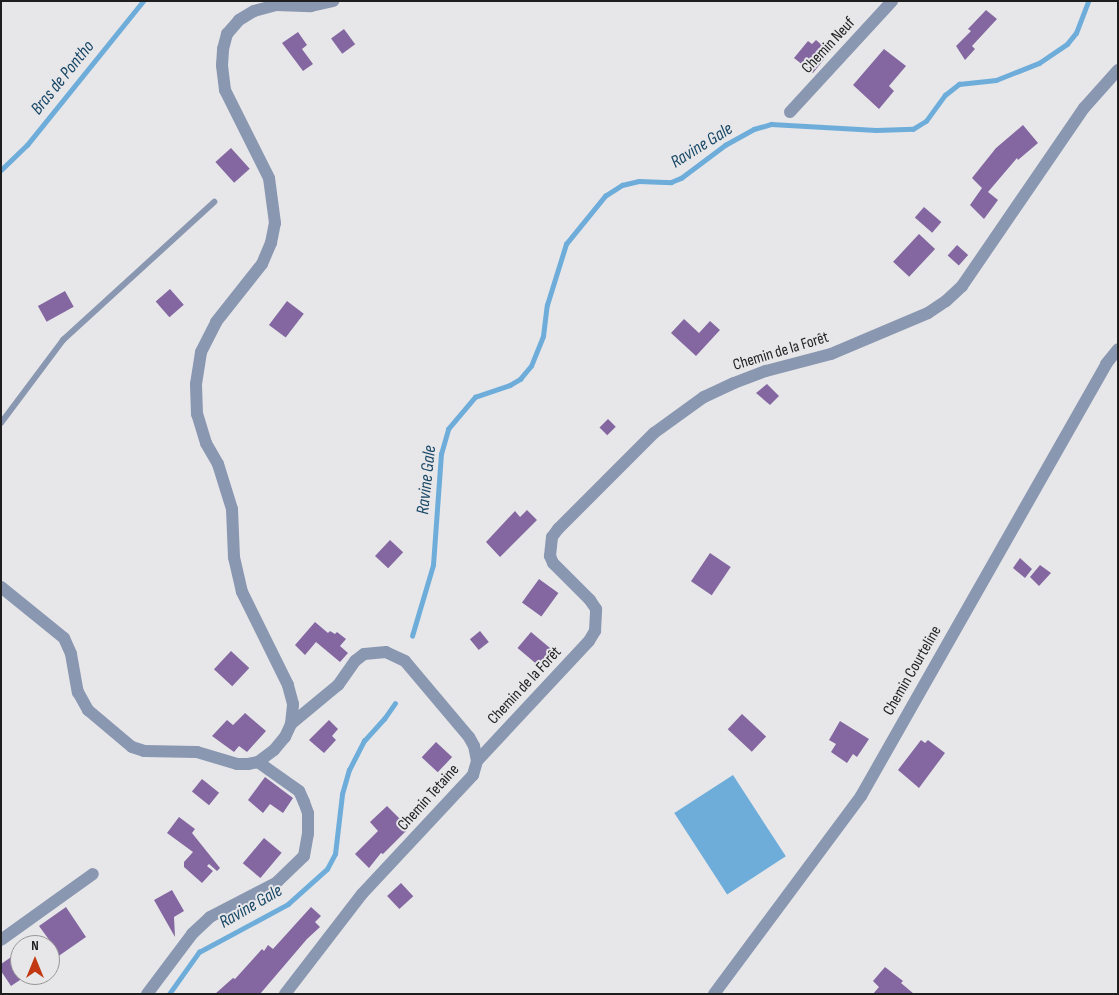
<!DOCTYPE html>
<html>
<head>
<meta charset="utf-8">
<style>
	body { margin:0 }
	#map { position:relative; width:1119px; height:995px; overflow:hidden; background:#e7e7ea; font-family:"Sofia Sans Condensed",sans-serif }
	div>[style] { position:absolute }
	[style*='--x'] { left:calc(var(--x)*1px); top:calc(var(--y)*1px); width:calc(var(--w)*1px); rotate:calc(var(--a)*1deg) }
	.water>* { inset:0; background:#6eadda; transform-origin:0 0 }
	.stream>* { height:4.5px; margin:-2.25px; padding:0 2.25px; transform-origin:2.25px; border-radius:2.25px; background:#6eadda }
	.building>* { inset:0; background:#8467a0; transform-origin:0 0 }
	.lane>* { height:6px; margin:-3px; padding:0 3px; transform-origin:3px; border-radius:3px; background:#8a97b1 }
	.street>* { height:12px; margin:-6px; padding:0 6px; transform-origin:6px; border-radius:6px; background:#8a97b1 }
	span { translate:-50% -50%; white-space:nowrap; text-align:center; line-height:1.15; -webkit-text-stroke:4px #e7e7ea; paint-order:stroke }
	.street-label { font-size:16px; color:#1e1e1f }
	.water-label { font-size:18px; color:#184766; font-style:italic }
	.frame { position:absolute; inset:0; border:2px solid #1e1e1f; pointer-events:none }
	.north { position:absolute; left:10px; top:935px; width:50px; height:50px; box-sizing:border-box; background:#e7e7ea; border:1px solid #979799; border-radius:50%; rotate:0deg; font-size:14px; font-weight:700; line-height:20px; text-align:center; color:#1e1e1f }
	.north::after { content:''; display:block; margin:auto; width:18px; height:22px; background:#c13812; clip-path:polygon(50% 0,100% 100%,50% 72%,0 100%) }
</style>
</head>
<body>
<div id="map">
	<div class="water">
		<div style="left:733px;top:775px;width:97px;height:70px;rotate:57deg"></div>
	</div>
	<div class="stream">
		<div style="--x:1;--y:170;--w:36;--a:-44"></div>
		<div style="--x:27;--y:145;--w:185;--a:-51.1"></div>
		<div style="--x:412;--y:636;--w:74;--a:-73.5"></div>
		<div style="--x:433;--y:565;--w:111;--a:-85.9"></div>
		<div style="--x:441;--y:454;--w:26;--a:-74"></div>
		<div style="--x:448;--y:429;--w:42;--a:-49.8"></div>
		<div style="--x:475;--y:397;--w:37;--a:-19"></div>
		<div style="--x:510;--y:385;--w:12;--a:-31"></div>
		<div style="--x:520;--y:379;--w:17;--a:-50"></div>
		<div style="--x:531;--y:366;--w:32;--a:-68"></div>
		<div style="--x:543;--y:336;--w:31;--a:-83"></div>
		<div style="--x:547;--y:305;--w:64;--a:-72.7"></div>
		<div style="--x:566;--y:244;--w:62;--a:-50.9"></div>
		<div style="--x:605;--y:196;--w:20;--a:-33"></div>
		<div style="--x:622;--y:185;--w:17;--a:-13"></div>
		<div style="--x:639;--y:181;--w:32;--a:2"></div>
		<div style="--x:671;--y:182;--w:11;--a:-22"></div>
		<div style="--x:681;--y:178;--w:55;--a:-36.9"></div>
		<div style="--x:725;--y:145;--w:33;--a:-29"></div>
		<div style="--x:754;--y:129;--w:18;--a:-16"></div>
		<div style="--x:771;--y:124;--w:105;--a:3.3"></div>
		<div style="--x:876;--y:130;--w:37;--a:-2"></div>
		<div style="--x:913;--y:129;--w:15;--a:-32"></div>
		<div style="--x:926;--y:121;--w:32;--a:-54"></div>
		<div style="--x:945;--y:95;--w:18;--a:-38"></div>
		<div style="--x:959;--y:84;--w:37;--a:-6"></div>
		<div style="--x:996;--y:80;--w:46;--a:-21.6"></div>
		<div style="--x:1039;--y:63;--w:34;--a:-34"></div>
		<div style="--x:1067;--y:44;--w:14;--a:-51"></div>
		<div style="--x:1076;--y:33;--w:34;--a:-69"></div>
		<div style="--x:169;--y:994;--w:52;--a:-54.5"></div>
		<div style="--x:199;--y:952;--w:101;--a:-28.3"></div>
		<div style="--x:288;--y:904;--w:52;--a:-41.9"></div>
		<div style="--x:327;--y:869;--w:17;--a:-62"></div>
		<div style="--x:335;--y:854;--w:60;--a:-83.3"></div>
		<div style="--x:342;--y:794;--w:25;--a:-74"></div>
		<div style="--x:349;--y:770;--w:33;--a:-63"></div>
		<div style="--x:364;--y:741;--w:30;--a:-48"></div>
		<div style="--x:384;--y:719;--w:19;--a:-55"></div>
	</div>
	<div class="building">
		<div style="clip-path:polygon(986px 10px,997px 19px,972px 46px,975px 49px,965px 60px,956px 46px,971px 31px,968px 29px)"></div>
		<div style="left:344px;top:29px;width:19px;height:16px;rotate:54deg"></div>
		<div style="clip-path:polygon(298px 32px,307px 45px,302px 49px,313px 64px,303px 71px,282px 43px)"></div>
		<div style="clip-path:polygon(816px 40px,830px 52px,813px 73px,794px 58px,808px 41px,812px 44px)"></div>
		<div style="clip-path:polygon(884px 49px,906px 66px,889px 86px,894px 91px,879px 109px,853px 85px)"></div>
		<div style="clip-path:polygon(1023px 125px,1038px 143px,1018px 160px,1017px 158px,988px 192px,998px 200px,984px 219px,970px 205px,982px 188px,972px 178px,996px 148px)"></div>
		<div style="left:231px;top:148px;width:28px;height:21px;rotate:48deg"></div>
		<div style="left:924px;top:207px;width:23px;height:14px;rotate:41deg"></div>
		<div style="left:919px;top:234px;width:22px;height:38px;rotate:43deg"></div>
		<div style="left:957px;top:245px;width:15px;height:14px;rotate:42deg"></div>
		<div style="left:170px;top:289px;width:21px;height:19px;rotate:49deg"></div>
		<div style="left:65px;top:291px;width:18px;height:31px;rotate:61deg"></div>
		<div style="left:287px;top:301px;width:21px;height:30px;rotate:37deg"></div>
		<div style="clip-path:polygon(684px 319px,699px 333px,710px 321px,720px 330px,696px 356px,671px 333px)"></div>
		<div style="clip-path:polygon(767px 384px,779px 396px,770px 405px,756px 393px)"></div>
		<div style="left:608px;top:419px;width:11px;height:12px;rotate:45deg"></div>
		<div style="clip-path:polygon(527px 510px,537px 520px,500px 557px,486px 542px,515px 511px,520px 517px)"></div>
		<div style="left:390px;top:540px;width:18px;height:22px;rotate:43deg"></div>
		<div style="left:710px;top:553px;width:25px;height:34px;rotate:34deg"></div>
		<div style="clip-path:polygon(1020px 558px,1032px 569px,1025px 578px,1013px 568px)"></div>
		<div style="clip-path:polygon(1040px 565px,1051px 573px,1039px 586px,1030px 577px)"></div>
		<div style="left:539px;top:579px;width:24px;height:29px;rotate:36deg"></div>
		<div style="clip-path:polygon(315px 622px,328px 633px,330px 631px,335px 634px,337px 632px,346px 639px,340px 646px,348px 653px,340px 662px,316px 642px,305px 655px,295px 645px)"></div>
		<div style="left:480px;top:631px;width:14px;height:13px;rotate:51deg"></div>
		<div style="left:531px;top:632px;width:31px;height:21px;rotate:40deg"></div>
		<div style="left:231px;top:651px;width:25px;height:25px;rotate:43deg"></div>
		<div style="clip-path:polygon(245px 713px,266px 731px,247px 752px,239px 746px,234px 752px,212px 736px,227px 720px,233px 725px)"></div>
		<div style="left:742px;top:714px;width:33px;height:21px;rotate:43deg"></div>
		<div style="clip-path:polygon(329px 720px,338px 729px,332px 736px,336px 740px,324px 753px,309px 740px)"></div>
		<div style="clip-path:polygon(840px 721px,869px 739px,857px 757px,853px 754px,847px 763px,831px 752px,836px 744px,829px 740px)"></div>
		<div style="clip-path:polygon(921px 740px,925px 743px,928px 740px,945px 753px,919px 788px,898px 770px)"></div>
		<div style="left:436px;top:742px;width:22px;height:21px;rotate:43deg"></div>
		<div style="clip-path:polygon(265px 777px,293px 798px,283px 813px,270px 804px,263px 813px,248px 800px)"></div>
		<div style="left:202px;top:779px;width:22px;height:16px;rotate:39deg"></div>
		<div style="clip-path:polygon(387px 806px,409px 828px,383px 854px,381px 853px,369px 868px,355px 854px,378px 831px,370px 822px)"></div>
		<div style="clip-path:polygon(179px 817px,195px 829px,192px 833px,220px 868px,217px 871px,209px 864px,207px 866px,213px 871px,202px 883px,184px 867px,184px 862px,193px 852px,167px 833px)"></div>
		<div style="left:264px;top:838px;width:23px;height:33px;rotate:40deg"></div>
		<div style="left:401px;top:883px;width:18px;height:19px;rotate:47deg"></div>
		<div style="clip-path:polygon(172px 890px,184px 911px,174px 917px,175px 937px,154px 900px)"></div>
		<div style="clip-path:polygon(66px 907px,86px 937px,50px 962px,50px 941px,39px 926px)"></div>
		<div style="clip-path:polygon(311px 907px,321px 916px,315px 922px,320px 927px,307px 939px,260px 994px,215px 994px,233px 978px,235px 979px,262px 949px,264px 951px,268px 945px,273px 949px)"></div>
		<div style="clip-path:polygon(20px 951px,20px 980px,11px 986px,1px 971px,1px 964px)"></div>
		<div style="clip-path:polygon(885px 967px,903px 981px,901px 983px,914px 994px,873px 994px,879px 987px,873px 981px)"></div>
	</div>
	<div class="lane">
		<div style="--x:1;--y:423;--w:104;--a:-53.2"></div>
		<div style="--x:63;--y:340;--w:205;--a:-42.4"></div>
	</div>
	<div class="street">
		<div style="--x:790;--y:112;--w:151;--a:-47.4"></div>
		<div style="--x:1;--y:587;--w:81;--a:39"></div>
		<div style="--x:64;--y:638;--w:17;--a:66"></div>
		<div style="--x:71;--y:654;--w:39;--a:80"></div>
		<div style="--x:78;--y:692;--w:21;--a:61"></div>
		<div style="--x:88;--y:710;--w:57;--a:40.1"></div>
		<div style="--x:132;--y:747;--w:13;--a:18"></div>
		<div style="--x:144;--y:751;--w:53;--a:1.1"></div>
		<div style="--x:197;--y:752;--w:42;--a:16.7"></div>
		<div style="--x:237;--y:764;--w:11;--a:0"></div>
		<div style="--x:248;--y:764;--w:10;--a:-11"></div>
		<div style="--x:258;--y:762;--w:20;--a:-37"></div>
		<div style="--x:274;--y:750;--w:17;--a:-50"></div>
		<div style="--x:285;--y:737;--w:14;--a:-65"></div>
		<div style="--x:291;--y:724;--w:20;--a:-84"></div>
		<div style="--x:293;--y:704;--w:20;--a:-105"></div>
		<div style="--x:288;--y:685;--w:104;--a:-116.3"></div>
		<div style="--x:242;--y:592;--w:36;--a:-103"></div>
		<div style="--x:234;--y:557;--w:48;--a:-92.4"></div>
		<div style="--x:232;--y:509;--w:47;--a:-107.3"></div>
		<div style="--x:218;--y:464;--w:24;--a:-120"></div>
		<div style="--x:206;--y:443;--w:30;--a:-107"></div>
		<div style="--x:197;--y:414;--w:30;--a:-92"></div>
		<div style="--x:196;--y:384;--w:32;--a:-81"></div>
		<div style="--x:201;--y:352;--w:34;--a:-63"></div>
		<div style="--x:216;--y:322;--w:74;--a:-51.6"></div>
		<div style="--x:262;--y:264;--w:23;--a:-67"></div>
		<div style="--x:271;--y:243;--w:20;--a:-79"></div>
		<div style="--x:275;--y:223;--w:45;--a:-97.6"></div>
		<div style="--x:269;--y:178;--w:98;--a:-116.6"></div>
		<div style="--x:225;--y:90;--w:25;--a:-97"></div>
		<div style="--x:222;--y:65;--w:16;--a:-86"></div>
		<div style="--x:223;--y:49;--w:16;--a:-75"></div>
		<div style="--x:227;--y:34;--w:18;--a:-49"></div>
		<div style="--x:239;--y:20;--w:17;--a:-31"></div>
		<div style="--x:254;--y:11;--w:23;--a:-15"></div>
		<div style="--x:276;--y:5;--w:35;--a:2"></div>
		<div style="--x:311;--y:6;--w:23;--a:-13"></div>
		<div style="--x:477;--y:761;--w:164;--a:-47"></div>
		<div style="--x:589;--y:641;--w:12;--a:-59"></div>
		<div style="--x:595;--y:631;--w:22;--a:-87"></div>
		<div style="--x:596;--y:609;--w:11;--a:-124"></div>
		<div style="--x:590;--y:600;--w:52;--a:-135"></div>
		<div style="--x:553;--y:563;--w:8;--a:-113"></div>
		<div style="--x:550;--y:556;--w:19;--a:-84"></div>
		<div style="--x:552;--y:537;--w:10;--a:-53"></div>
		<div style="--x:558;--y:529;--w:136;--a:-45"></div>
		<div style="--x:654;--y:433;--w:62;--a:-35.8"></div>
		<div style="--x:704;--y:397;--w:33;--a:-25"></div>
		<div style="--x:734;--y:383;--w:34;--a:-21"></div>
		<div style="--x:766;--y:371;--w:67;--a:-14.7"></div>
		<div style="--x:831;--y:354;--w:105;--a:-22.9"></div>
		<div style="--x:928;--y:313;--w:22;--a:-34"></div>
		<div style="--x:946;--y:301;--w:22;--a:-43"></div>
		<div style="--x:962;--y:286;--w:216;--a:-55.6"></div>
		<div style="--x:1084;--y:108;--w:51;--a:-48.2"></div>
		<div style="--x:1;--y:940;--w:113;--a:-35.7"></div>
		<div style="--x:147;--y:994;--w:75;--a:-53.1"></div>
		<div style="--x:192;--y:934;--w:25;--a:-43"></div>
		<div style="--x:210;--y:917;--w:74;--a:-27.3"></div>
		<div style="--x:276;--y:883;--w:39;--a:-44"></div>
		<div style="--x:304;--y:856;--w:22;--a:-80"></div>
		<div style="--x:308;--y:834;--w:21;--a:-90"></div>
		<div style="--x:308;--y:813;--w:12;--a:-110"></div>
		<div style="--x:304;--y:802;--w:12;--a:-114"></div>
		<div style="--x:299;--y:791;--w:50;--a:-144.7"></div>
		<div style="--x:285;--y:994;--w:126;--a:-52.4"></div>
		<div style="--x:362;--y:894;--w:163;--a:-47"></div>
		<div style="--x:473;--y:775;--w:15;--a:-74"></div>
		<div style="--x:477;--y:761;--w:15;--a:-101"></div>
		<div style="--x:474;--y:746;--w:10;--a:-119"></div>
		<div style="--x:469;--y:737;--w:99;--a:-130.1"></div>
		<div style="--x:405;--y:661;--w:21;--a:-155"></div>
		<div style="--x:386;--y:652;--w:22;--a:175"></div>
		<div style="--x:364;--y:654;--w:11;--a:142"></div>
		<div style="--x:355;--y:661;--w:29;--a:125"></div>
		<div style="--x:338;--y:685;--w:61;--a:140.3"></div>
		<div style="--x:714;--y:994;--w:247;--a:-53.4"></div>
		<div style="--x:861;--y:796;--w:497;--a:-60.4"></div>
		<div style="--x:1106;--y:364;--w:19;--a:-51"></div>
	</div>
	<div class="street-label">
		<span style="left:829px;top:46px;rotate:-47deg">Chemin Neuf</span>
		<span style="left:781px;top:352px;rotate:-17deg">Chemin de la Forêt</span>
		<span style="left:913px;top:671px;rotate:-60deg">Chemin Courteline</span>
		<span style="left:525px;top:686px;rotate:-47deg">Chemin de la Forêt</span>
		<span style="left:429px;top:798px;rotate:-48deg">Chemin Tetaine</span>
	</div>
	<div class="water-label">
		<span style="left:63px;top:78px;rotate:-51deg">Bras de Pontho</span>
		<span style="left:702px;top:146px;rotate:-32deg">Ravine Gale</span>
		<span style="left:427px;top:480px;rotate:-84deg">Ravine Gale</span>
		<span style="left:251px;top:907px;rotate:-30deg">Ravine Gale</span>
	</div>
	<div class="frame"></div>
	<div class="north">N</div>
</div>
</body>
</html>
